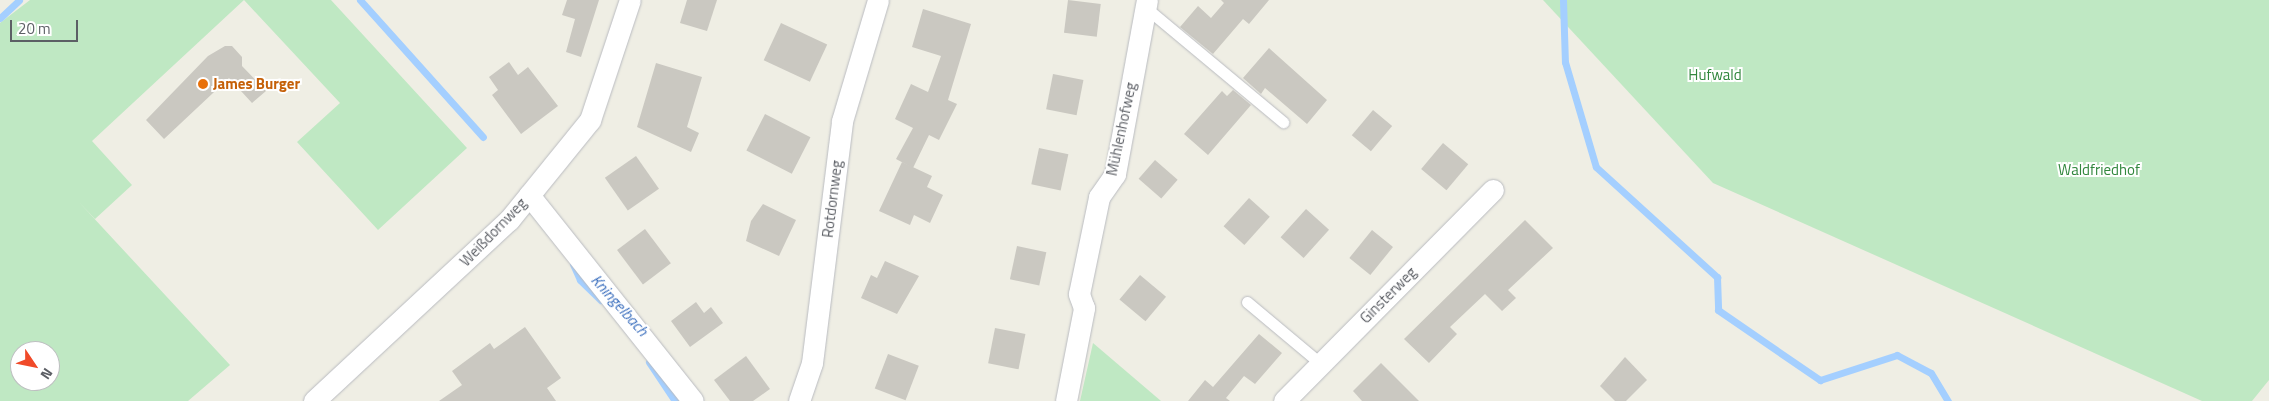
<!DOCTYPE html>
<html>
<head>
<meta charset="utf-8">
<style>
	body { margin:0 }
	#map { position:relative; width:2269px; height:401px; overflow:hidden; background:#efeee4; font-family:"Titillium Web",sans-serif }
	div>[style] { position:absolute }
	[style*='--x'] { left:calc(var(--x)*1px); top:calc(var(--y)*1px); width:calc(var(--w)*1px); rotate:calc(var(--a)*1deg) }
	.green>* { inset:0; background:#bfe8c3 }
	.stream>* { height:7px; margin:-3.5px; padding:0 3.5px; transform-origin:3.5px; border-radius:3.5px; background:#a4cfff }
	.building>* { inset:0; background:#cac8c1; transform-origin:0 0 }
	.roads { filter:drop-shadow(0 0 1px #b9bbc0) drop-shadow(0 0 1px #b9bbc0) }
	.lane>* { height:11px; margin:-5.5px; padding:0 5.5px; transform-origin:5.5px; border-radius:5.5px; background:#fff }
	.street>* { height:21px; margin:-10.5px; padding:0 10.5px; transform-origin:10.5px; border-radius:10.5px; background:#fff }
	.dots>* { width:14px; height:14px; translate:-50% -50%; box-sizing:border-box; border:2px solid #fff; border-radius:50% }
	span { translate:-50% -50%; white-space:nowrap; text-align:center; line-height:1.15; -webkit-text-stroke:4px #fff; paint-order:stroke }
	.park-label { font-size:15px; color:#31873d }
	.food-label { font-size:15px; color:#c56008; font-weight:700 }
	.left { translate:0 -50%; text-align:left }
	.street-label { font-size:15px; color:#5c5f65 }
	.water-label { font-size:16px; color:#3f72bf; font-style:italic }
	.north { position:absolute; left:10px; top:341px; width:50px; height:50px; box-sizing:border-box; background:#fff; border:1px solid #bebfc1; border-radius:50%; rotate:124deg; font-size:14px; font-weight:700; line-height:20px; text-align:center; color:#5c5f65 }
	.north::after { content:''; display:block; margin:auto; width:18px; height:22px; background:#f04a29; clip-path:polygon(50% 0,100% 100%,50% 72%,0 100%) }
	.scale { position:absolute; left:10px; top:20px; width:68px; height:22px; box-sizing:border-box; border:2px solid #5c5f65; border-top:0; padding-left:6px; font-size:15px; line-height:18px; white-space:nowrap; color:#5c5f65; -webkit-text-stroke:4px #fff; paint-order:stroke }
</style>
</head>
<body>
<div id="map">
	<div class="green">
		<div style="clip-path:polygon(evenodd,30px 0,244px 0,92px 141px,132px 185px,95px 219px,77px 200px,230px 365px,188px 401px,0 401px,0 23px,30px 0,20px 351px,50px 351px,50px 381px,20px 381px,20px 351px)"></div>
		<div style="clip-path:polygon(244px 0,331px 0,467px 148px,378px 230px,297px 142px,340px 103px)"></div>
		<div style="clip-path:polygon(1543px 0,2269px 0,2269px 380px,2252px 401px,2202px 401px,1713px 183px)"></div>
		<div style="clip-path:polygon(1093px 343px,1161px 401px,1080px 401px)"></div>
	</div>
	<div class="stream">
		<div style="--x:360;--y:0;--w:184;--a:48.1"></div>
		<div style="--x:1563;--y:0;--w:62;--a:88.2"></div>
		<div style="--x:1565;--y:62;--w:109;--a:73.6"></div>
		<div style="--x:1596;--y:167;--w:164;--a:42.3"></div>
		<div style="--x:1717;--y:277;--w:33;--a:88"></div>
		<div style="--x:1718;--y:310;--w:124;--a:34.5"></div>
		<div style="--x:1820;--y:380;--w:81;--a:-18"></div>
		<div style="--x:1897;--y:355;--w:38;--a:28"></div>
		<div style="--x:1931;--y:373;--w:33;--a:59"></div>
		<div style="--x:0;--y:18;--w:26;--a:-43"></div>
		<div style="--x:573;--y:264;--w:17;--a:66"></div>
		<div style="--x:580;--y:280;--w:29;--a:44"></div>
		<div style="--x:649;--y:362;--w:47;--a:56.3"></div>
	</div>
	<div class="building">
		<div style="clip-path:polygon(567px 0,599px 0,581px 57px,566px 52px,575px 19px,562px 15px)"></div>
		<div style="clip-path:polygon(687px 0,717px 0,707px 31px,680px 23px)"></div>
		<div style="left:1068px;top:0;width:33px;height:33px;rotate:7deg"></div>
		<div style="clip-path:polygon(1221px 0,1269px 0,1249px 24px,1243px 19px,1213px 54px,1180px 27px,1198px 6px,1211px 18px,1224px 3px)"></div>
		<div style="clip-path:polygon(923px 9px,971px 24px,948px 100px,957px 104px,939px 140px,929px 135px,913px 168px,896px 159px,913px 128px,895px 119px,911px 84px,928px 92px,941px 56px,912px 47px)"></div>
		<div style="left:781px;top:23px;width:51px;height:41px;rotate:25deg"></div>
		<div style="clip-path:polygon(225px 46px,232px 46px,242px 57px,242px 66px,266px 91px,252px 103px,229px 78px,164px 139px,146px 120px,208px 56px)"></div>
		<div style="clip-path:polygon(1269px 48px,1327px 100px,1307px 124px,1265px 88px,1261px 94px,1243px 78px)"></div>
		<div style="clip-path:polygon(509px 62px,518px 75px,528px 67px,558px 106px,521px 134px,492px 95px,498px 90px,489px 77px)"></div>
		<div style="clip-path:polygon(656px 63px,702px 77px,687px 127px,699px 133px,691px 152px,637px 127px)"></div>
		<div style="left:1053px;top:74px;width:31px;height:36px;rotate:11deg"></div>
		<div style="clip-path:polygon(1233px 90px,1251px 105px,1208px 155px,1184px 134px,1222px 91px,1227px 96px)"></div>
		<div style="left:1373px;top:110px;width:25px;height:33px;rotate:40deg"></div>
		<div style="left:765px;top:114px;width:51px;height:41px;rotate:27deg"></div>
		<div style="left:1443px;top:143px;width:33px;height:34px;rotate:40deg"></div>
		<div style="left:1039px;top:148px;width:30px;height:37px;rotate:12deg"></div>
		<div style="left:636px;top:156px;width:40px;height:38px;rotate:55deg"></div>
		<div style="left:1155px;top:160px;width:30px;height:25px;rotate:41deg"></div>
		<div style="clip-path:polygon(902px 162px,932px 176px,927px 187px,943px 195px,930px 223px,914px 215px,910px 225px,879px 211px)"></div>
		<div style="left:1249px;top:198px;width:28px;height:38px;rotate:42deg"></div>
		<div style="clip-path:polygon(763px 204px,796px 220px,779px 256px,746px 241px,751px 221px)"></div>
		<div style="left:1306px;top:209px;width:31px;height:38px;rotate:42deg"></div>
		<div style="clip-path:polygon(1525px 220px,1553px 248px,1508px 290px,1516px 298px,1502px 311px,1485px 294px,1450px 327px,1457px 334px,1429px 363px,1404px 339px)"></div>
		<div style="left:645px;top:229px;width:43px;height:35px;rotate:53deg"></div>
		<div style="left:1372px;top:230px;width:27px;height:36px;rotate:39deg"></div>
		<div style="left:1017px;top:246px;width:30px;height:34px;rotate:12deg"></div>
		<div style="clip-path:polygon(885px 261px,919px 276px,897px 314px,861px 298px,871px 275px,877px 278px)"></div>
		<div style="left:1140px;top:275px;width:34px;height:32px;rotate:40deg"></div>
		<div style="clip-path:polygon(696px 302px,704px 313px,711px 307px,723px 323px,690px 347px,671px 321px)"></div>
		<div style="clip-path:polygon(525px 327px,561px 378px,547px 388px,556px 401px,439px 401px,462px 385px,452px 371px,490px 343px,494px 349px)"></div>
		<div style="left:995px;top:328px;width:31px;height:36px;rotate:11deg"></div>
		<div style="clip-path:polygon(1259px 334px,1282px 353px,1255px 384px,1244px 376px,1226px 398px,1230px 401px,1188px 401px,1205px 380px,1213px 387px)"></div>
		<div style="left:888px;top:354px;width:33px;height:37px;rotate:21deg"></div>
		<div style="clip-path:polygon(746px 356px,770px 389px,753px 401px,730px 401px,714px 380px)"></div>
		<div style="clip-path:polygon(1625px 357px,1647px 380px,1626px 401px,1615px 401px,1600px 386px)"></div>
		<div style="clip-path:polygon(1381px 363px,1419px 401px,1362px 401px,1353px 391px)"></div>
	</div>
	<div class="roads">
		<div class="lane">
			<div style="--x:1145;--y:7;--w:180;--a:39.8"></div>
			<div style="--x:1247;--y:302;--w:95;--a:39.9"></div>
		</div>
		<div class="street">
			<div style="--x:529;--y:195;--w:263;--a:51.5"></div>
			<div style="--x:314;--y:401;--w:266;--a:-42.9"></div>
			<div style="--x:509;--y:220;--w:129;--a:-51"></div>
			<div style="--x:590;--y:120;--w:126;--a:-71.6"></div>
			<div style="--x:799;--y:401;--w:40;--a:-71.1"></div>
			<div style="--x:812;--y:363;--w:244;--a:-82.9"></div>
			<div style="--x:842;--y:121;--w:126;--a:-73.4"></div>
			<div style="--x:1066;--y:401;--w:95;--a:-79"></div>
			<div style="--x:1084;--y:308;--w:15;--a:-110"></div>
			<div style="--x:1079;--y:294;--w:99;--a:-78.3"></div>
			<div style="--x:1099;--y:197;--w:28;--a:-55"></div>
			<div style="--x:1115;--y:174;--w:177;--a:-79.6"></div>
			<div style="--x:1284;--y:401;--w:297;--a:-45.3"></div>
		</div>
	</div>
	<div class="dots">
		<div style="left:203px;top:84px;background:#e8710a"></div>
	</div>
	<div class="park-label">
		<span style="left:1715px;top:75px">Hufwald</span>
		<span style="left:2099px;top:170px">Waldfriedhof</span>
	</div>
	<div class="food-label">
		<span class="left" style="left:213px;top:84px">James Burger</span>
	</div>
	<div class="street-label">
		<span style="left:1121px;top:129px;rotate:-78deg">Mühlenhofweg</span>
		<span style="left:832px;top:199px;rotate:-83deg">Rotdornweg</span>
		<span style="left:493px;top:232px;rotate:-46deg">Weißdornweg</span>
		<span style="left:1388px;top:295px;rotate:-45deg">Ginsterweg</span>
	</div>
	<div class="water-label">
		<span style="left:620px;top:305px;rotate:48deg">Kningelbach</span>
	</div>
	<div class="north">N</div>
	<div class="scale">20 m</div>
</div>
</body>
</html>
